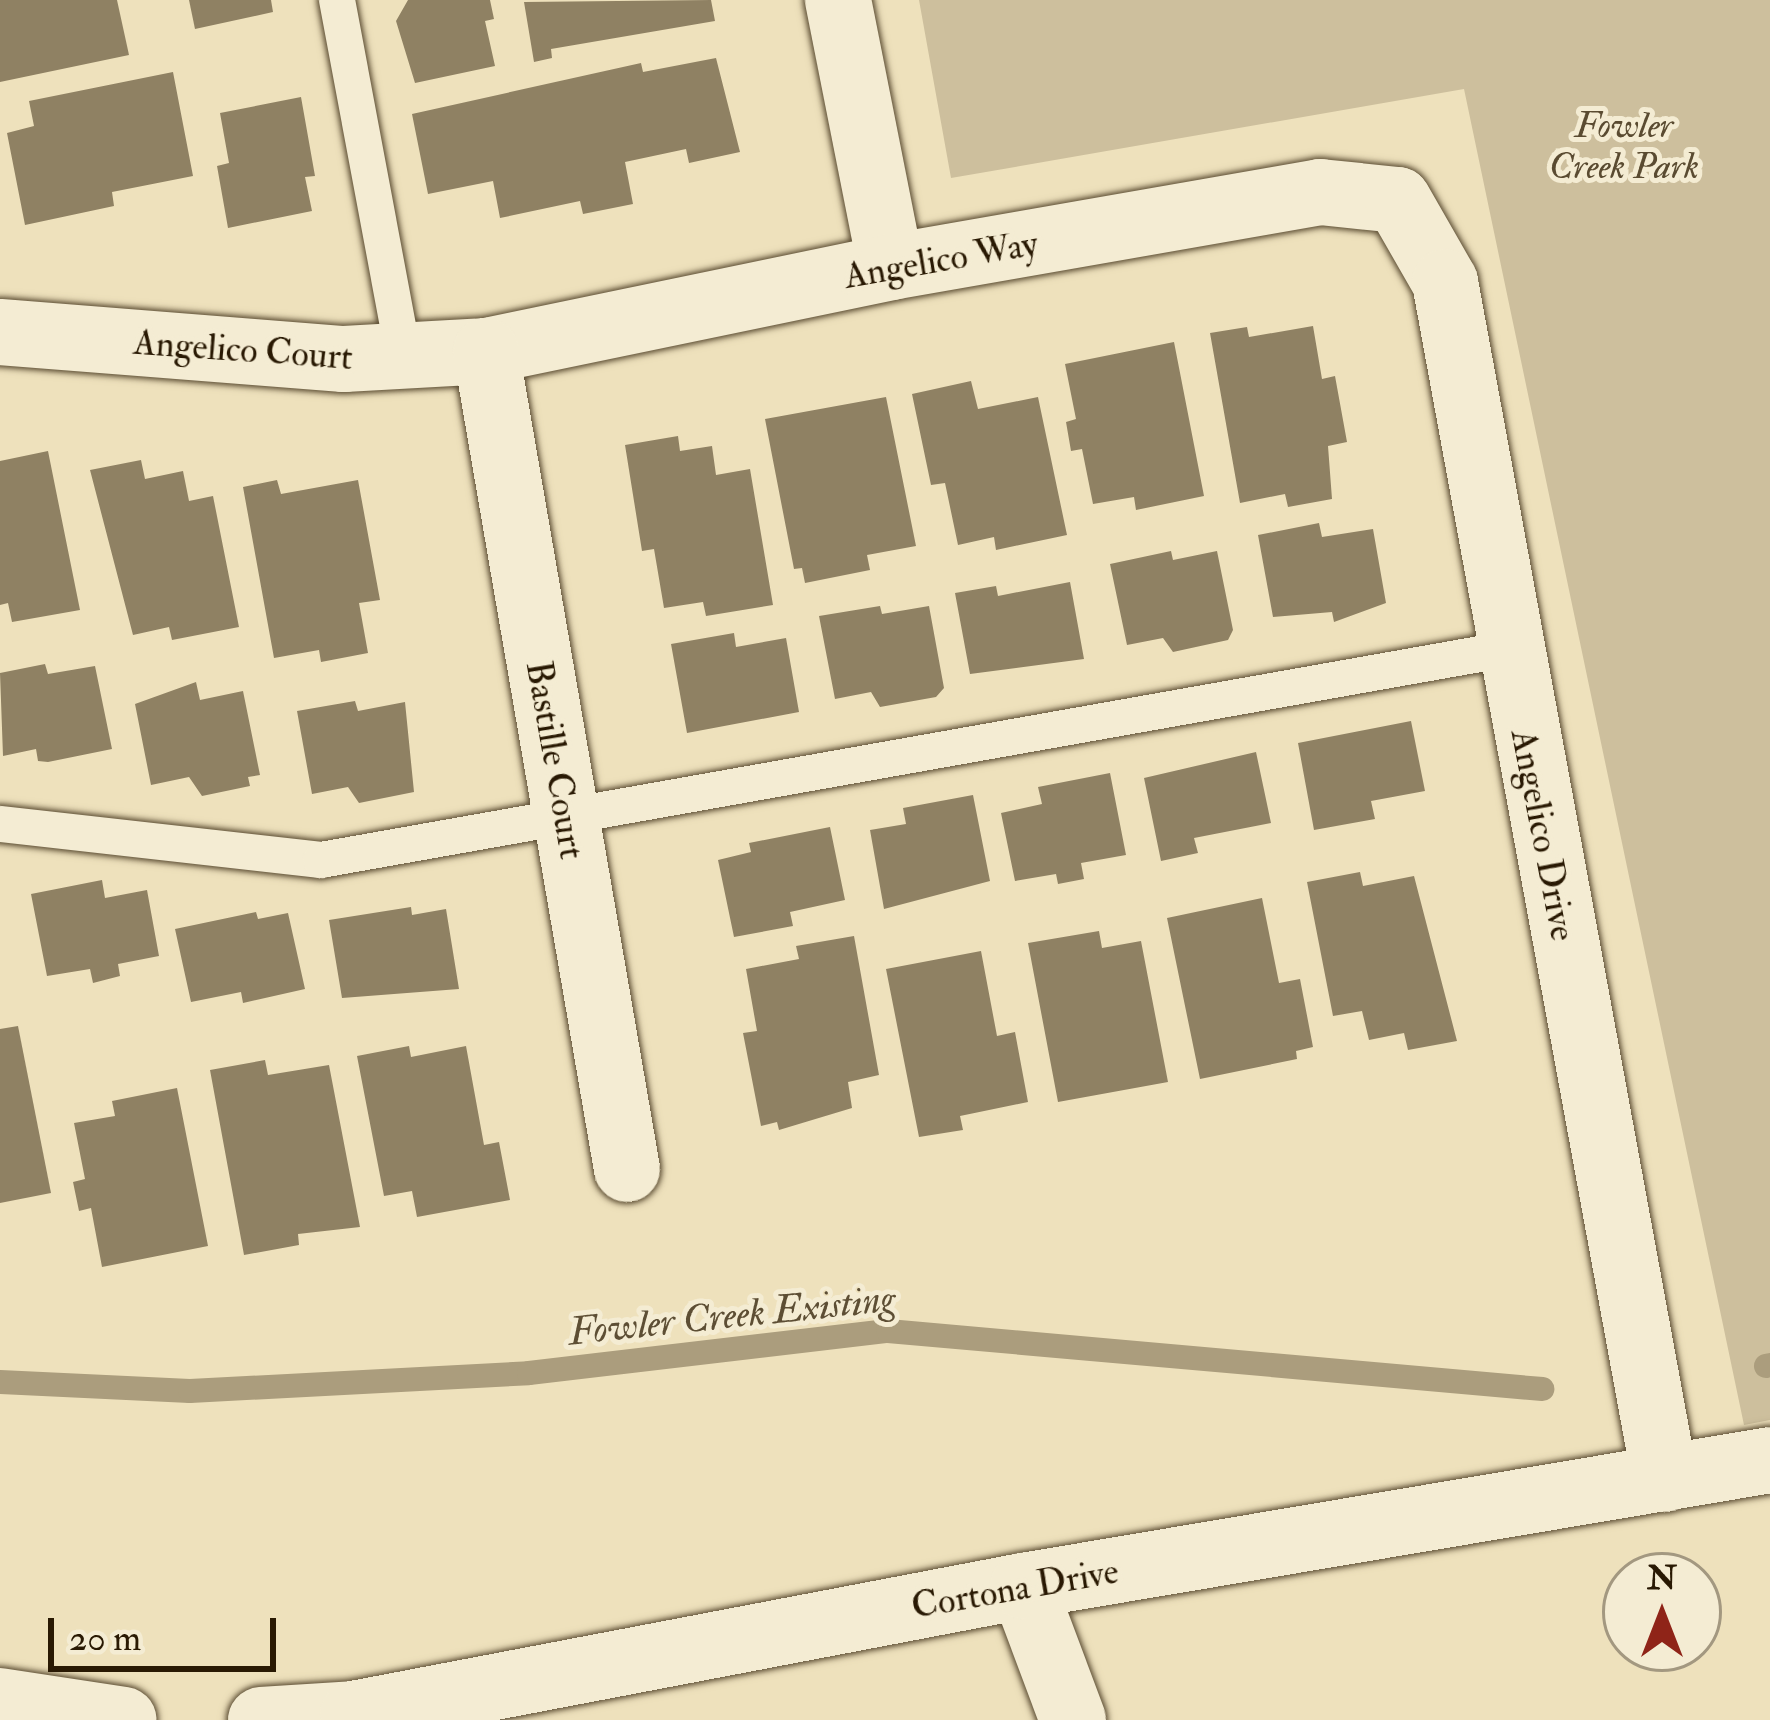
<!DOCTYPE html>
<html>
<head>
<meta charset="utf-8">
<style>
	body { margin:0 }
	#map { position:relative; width:1770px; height:1720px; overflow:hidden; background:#eee1bc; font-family:"IM FELL Double Pica",serif }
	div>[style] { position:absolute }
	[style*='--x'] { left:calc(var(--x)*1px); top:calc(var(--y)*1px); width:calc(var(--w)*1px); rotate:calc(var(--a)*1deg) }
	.green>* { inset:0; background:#cdbf9d }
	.stream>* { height:24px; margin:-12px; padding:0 12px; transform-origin:12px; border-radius:12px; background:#ab9d7d }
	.building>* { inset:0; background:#8f8163 }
	.roads { filter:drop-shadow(0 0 3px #5a4b31) drop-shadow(0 0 3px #5a4b31) }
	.service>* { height:36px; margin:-18px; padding:0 18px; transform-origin:18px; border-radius:18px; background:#f4ecd3 }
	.minor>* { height:66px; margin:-33px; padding:0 33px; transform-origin:33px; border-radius:33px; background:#f4ecd3 }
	span { translate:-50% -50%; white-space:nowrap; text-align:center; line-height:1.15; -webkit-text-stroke:10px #f4ecd3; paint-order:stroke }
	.park-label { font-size:36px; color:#5a4b31; font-style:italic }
	.street-label { font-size:36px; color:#291903 }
	.water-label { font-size:39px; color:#5d4e34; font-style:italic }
	.north { position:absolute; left:1602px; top:1552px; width:120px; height:120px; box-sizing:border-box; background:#f4ecd3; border:3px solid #a39880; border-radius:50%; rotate:0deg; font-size:33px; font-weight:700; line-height:48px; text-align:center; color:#291903 }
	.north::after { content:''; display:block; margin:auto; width:42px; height:54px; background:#8f2418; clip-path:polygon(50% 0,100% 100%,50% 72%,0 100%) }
	.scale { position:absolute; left:48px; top:1618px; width:228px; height:54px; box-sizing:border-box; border:6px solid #291903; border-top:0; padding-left:15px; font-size:36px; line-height:42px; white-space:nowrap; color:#291903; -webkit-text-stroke:9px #f4ecd3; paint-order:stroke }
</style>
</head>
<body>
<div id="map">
	<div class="green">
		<div style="clip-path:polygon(919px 0,1770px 0,1770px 1420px,1744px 1425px,1464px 89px,951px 178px)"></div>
	</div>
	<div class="stream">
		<div style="--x:1766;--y:1366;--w:4;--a:-14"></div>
		<div style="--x:0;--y:1382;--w:190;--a:2.7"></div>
		<div style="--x:190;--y:1391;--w:339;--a:-3"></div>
		<div style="--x:529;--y:1373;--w:361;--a:-6.7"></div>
		<div style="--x:888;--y:1331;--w:657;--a:5.07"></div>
	</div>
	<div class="building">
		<div style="clip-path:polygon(0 0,117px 0,129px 55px,0 82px)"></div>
		<div style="clip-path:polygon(189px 0,271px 0,273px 12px,195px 29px)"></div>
		<div style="clip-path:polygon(408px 0,490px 0,494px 19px,485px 21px,495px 66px,415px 83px,396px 21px)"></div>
		<div style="clip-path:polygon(711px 0,715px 21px,551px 49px,552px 58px,534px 62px,524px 2px)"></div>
		<div style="clip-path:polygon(716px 58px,740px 152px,689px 163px,686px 149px,625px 162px,633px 204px,583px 214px,580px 201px,500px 218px,493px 181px,428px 194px,412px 114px,641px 63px,643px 72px)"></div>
		<div style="clip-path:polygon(173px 72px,193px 176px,112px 192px,114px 206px,25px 225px,7px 133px,34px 126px,29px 101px)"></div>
		<div style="clip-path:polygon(301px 97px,315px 176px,305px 177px,312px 211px,228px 228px,217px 166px,229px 163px,220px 113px)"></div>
		<div style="clip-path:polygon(1313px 326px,1322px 379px,1335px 376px,1347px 442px,1328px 446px,1332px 499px,1288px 507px,1285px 494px,1240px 503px,1210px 333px,1247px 327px,1249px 337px)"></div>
		<div style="clip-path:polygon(1174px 342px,1204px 496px,1136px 510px,1134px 497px,1093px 504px,1082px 449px,1071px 451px,1066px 422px,1076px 419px,1065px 364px)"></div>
		<div style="clip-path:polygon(971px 381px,978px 409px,1038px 397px,1067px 535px,996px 550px,994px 537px,958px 545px,945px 483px,931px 485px,912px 394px)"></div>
		<div style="clip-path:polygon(886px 397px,916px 546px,867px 555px,870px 570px,805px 583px,802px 568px,794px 569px,765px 419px)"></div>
		<div style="clip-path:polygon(678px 436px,680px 451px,712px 446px,716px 475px,750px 469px,773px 605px,706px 616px,703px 602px,664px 608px,654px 549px,642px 551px,625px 445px)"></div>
		<div style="clip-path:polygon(48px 451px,80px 610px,12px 622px,8px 603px,0 605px,0 461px)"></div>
		<div style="clip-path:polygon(141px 460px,145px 479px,183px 471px,189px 501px,213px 496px,239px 627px,172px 640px,169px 627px,133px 635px,90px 470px)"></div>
		<div style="clip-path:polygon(277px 480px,281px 494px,358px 480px,380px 600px,359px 603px,368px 653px,321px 662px,319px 650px,274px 658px,243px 487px)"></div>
		<div style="clip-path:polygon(1319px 523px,1322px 537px,1373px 529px,1386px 603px,1334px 622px,1332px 612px,1273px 617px,1258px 535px)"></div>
		<div style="clip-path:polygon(1171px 551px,1173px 560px,1217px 551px,1233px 630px,1228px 640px,1173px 652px,1163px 638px,1127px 645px,1110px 564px)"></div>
		<div style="clip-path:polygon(1070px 582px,1084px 659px,970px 674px,955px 593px,996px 586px,998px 596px)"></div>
		<div style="clip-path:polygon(880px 606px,882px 614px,929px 606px,944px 688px,936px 697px,880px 707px,871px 692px,835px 699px,819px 616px)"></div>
		<div style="clip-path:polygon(734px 633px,736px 647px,786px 638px,799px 712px,687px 733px,671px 644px)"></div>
		<div style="clip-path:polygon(45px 664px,48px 674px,95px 666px,112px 749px,48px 762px,38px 761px,36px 749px,3px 756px,0 673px)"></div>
		<div style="clip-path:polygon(196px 682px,200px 700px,243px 691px,260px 775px,248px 777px,250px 786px,202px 796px,189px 777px,151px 785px,135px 704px)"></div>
		<div style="clip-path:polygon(355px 701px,358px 711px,405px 702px,414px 792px,359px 803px,348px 787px,312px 794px,297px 711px)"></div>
		<div style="clip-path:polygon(1411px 721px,1425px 791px,1371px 801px,1375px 819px,1314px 830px,1298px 743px)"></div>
		<div style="clip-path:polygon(1256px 752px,1271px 823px,1194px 838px,1198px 853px,1161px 861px,1144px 778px)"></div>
		<div style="clip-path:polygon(1110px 773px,1126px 855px,1081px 863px,1084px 879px,1058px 884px,1056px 874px,1015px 881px,1001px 813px,1042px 804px,1038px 787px)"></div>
		<div style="clip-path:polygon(973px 795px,990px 881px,884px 909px,870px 830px,906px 824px,903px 808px)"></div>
		<div style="clip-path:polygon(830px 827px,845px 900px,790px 912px,793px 926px,734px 937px,718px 860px,751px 852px,749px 843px)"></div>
		<div style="clip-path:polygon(1360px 872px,1363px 886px,1414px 876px,1457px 1041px,1408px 1050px,1404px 1033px,1369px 1040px,1362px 1011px,1333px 1016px,1307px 882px)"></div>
		<div style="clip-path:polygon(102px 880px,105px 898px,147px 890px,159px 956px,118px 964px,120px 976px,93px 983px,90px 969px,47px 976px,31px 894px)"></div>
		<div style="clip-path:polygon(1262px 898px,1279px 983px,1300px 979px,1313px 1047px,1296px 1051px,1297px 1059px,1200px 1079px,1167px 918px)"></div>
		<div style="clip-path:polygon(411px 907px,412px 915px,446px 909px,459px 989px,342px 998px,329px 920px)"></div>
		<div style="clip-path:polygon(256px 912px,258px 919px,288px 913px,305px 989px,243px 1003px,241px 992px,191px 1002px,175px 929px)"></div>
		<div style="clip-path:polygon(1099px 931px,1102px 948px,1141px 941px,1168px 1082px,1058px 1102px,1028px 943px)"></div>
		<div style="clip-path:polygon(854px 936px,879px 1075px,848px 1082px,852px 1108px,779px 1130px,777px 1122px,761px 1126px,743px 1033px,757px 1031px,746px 969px,799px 959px,796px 946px)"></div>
		<div style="clip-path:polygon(981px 951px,997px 1036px,1015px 1032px,1028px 1102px,960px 1116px,963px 1130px,919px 1137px,886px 969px)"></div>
		<div style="clip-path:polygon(18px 1026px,51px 1193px,0 1203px,0 1029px)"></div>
		<div style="clip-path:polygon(409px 1046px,411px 1057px,466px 1046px,484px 1145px,499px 1142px,510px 1200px,417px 1217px,412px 1191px,384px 1196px,357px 1056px)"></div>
		<div style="clip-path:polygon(265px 1060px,268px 1075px,329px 1065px,360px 1227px,298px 1234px,299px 1245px,244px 1255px,210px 1070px)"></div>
		<div style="clip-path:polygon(177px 1088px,208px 1246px,102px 1267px,91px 1208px,79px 1211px,73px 1182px,85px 1179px,74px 1123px,115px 1116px,112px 1101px)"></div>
	</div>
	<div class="roads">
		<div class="service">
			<div style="--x:337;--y:0;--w:365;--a:79.4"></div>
			<div style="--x:0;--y:824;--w:323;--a:6.4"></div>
			<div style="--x:321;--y:860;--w:1206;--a:-10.08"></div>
		</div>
		<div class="minor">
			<div style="--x:838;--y:0;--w:272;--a:78.8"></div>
			<div style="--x:0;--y:332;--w:345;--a:4.5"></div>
			<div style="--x:344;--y:359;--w:142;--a:-3.2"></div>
			<div style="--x:486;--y:351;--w:414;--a:-11.7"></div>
			<div style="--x:891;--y:267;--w:436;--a:-9.9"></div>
			<div style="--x:1320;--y:192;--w:78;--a:5.9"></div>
			<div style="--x:1398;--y:200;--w:95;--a:60.2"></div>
			<div style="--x:1445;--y:282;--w:1217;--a:79.59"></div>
			<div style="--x:486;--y:351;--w:830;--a:80.22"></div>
			<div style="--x:1023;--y:1586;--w:143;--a:69.5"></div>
			<div style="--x:0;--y:1701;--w:125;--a:8.7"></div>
			<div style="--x:261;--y:1720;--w:92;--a:-3.7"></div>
			<div style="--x:353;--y:1714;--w:682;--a:-10.82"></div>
			<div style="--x:1023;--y:1586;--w:758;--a:-9.57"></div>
		</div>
	</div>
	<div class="park-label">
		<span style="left:1624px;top:146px">Fowler<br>Creek Park</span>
	</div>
	<div class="street-label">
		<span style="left:941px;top:260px;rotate:-10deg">Angelico Way</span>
		<span style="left:243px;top:350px;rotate:4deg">Angelico Court</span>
		<span style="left:555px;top:760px;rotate:80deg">Bastille Court</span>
		<span style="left:1543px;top:835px;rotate:79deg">Angelico Drive</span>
		<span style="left:1015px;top:1589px;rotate:-10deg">Cortona Drive</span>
	</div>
	<div class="water-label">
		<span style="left:732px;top:1316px;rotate:-6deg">Fowler Creek Existing</span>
	</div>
	<div class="north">N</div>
	<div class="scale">20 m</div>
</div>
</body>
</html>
